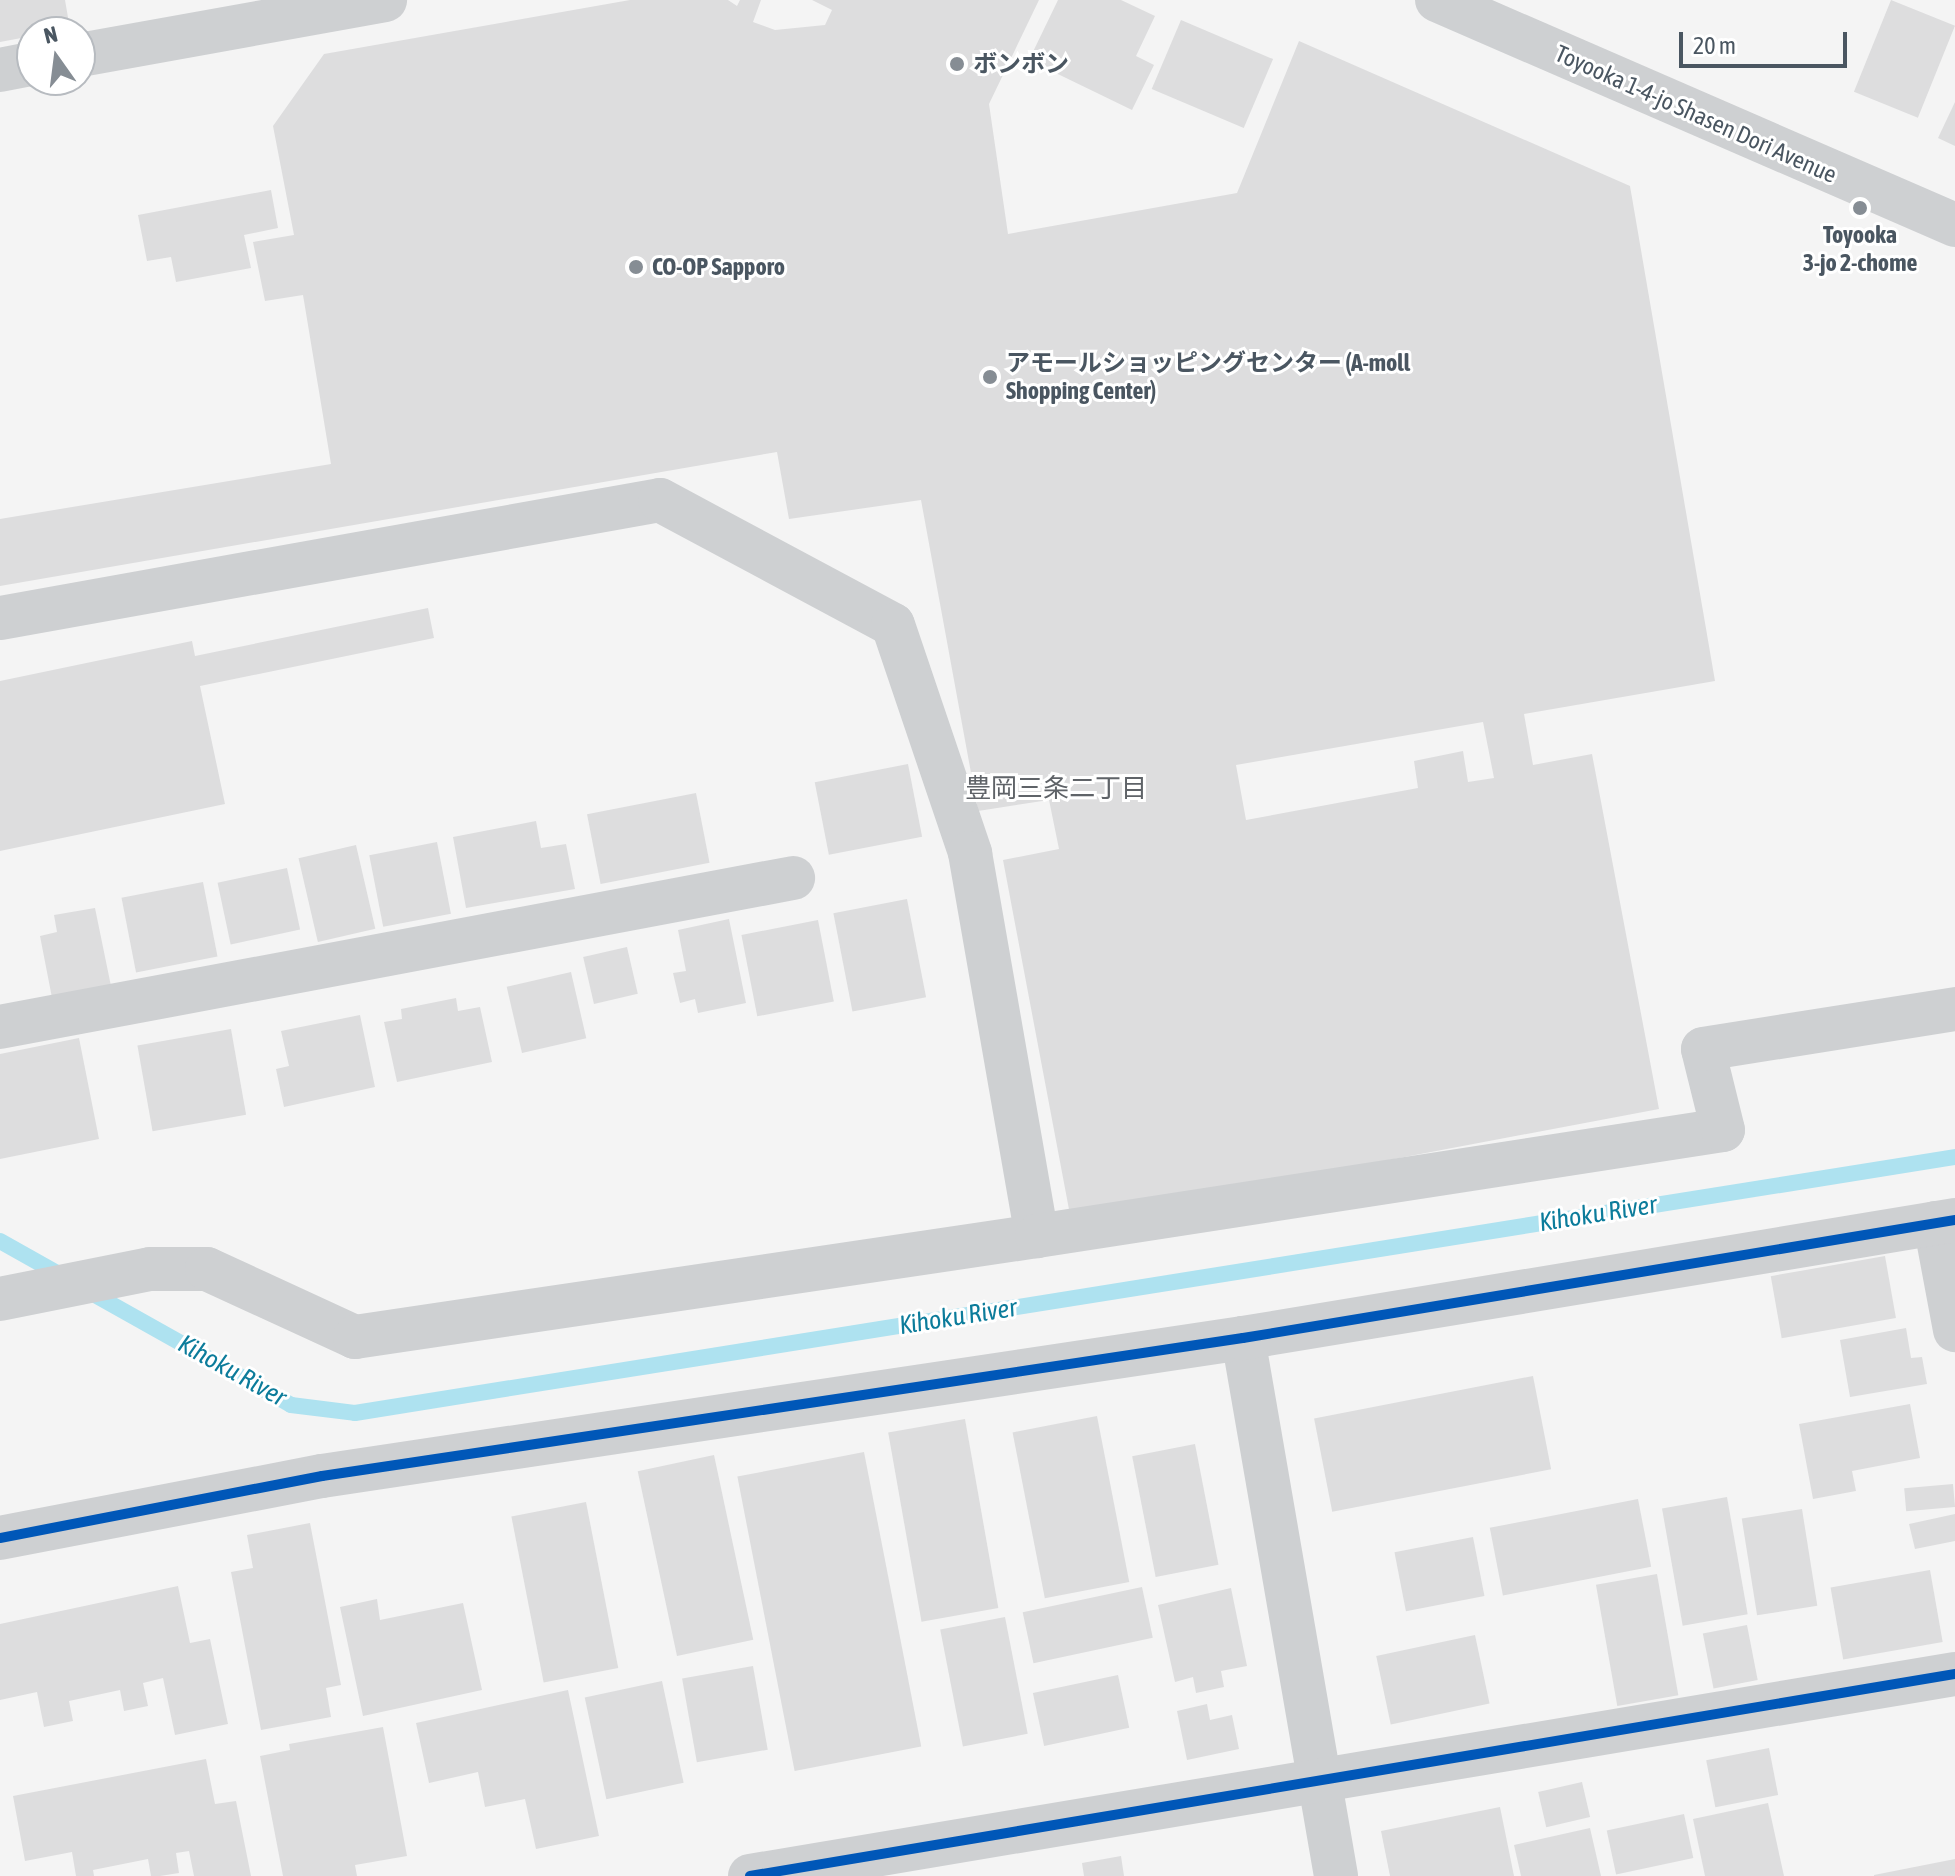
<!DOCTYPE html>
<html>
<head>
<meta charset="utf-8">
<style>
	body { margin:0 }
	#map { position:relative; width:1955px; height:1876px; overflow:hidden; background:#f4f4f4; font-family:"Asap Condensed","Noto Sans JP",sans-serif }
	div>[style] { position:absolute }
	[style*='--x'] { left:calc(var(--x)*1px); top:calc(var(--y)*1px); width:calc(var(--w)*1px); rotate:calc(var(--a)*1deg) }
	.stream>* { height:16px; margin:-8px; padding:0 8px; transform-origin:8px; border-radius:8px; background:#aee2f0 }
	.building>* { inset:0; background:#ddddde; transform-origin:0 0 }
	.minor>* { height:44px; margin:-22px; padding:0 22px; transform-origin:22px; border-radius:22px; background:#ced0d2 }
	.cycleway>* { height:10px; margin:-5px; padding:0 5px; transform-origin:5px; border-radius:5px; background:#0057b8 }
	.dots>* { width:22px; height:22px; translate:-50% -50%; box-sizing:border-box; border:4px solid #fff; border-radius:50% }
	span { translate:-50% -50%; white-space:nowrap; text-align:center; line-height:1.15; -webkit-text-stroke:6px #fff; paint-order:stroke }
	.poi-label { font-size:24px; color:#4a5661; font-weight:700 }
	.left { translate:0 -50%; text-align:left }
	.street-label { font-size:24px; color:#4a5661 }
	.neighbourhood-label { font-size:26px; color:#5f6368 }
	.water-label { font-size:26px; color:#0c7c9b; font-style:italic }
	.north { position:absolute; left:16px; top:16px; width:80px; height:80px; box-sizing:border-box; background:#fff; border:2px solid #b7bbc0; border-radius:50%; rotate:346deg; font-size:22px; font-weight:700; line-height:32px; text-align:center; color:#4a5661 }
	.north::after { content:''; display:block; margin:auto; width:28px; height:36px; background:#868d94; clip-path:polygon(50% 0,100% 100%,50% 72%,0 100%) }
	.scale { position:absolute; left:1679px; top:32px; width:168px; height:36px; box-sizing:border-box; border:4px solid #4a5661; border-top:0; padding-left:10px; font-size:24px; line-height:28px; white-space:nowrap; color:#4a5661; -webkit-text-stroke:6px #fff; paint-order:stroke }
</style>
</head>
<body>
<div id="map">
	<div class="stream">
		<div style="--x:0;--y:1241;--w:73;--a:29.4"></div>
		<div style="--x:88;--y:1291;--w:233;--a:29.3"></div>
		<div style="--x:291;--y:1405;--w:64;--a:7.1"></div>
		<div style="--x:355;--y:1413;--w:1620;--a:-9.09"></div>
	</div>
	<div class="building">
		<div style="clip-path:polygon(0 0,65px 0,70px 29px,32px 32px,32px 36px,0 42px)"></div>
		<div style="clip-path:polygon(evenodd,630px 0,728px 0,737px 6px,740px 0,761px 0,753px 22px,775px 30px,825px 25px,832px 10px,812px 0,1039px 0,989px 104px,1008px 234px,1237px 193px,1299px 41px,1630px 186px,1715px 681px,1524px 714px,1533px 765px,1592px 754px,1659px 1109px,1071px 1220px,1003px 860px,1059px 849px,1049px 800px,978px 811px,921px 500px,789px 519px,777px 452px,0 586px,0 519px,331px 464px,303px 295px,265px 301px,253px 242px,294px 235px,273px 126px,324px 54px,630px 0,1483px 722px,1494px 778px,1468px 782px,1463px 751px,1414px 761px,1418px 788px,1246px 820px,1236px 765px,1483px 722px)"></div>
		<div style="clip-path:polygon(1058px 0,1121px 0,1155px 16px,1136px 56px,1154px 65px,1132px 110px,1029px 60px)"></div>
		<div style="left:1891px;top:0;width:69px;height:99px;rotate:22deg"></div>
		<div style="left:1181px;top:20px;width:100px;height:75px;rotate:23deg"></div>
		<div style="clip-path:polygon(1955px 102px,1955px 146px,1938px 138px)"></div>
		<div style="clip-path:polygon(271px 190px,278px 228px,244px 235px,251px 268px,176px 282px,171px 257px,147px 261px,138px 215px)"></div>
		<div style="clip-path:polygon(428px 608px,434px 638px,200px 686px,225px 804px,0 851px,0 681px,192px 641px,195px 656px)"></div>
		<div style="left:908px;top:764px;width:74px;height:95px;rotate:79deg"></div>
		<div style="left:696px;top:793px;width:71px;height:111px;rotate:79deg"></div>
		<div style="clip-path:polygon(536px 821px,541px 848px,566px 844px,575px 889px,466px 908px,453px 837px)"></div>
		<div style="left:437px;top:842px;width:73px;height:69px;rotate:79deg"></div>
		<div style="left:356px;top:845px;width:86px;height:59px;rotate:77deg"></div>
		<div style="left:287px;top:868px;width:63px;height:71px;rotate:78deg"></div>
		<div style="left:203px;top:882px;width:76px;height:83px;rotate:79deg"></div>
		<div style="left:907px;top:899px;width:100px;height:75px;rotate:79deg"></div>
		<div style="clip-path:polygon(95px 908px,112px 991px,53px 1003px,40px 936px,57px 932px,54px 915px)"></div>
		<div style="clip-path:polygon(729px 919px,746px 1003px,698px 1013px,695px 999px,680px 1003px,673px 973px,686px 971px,678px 930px)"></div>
		<div style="left:818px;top:920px;width:83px;height:78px;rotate:79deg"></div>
		<div style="left:627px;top:947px;width:48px;height:45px;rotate:77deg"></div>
		<div style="left:571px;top:972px;width:68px;height:66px;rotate:77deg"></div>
		<div style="clip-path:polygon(456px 998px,458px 1011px,480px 1007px,492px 1062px,397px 1082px,384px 1022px,402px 1019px,401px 1009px)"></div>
		<div style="clip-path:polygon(360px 1015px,375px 1087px,284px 1107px,276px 1069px,289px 1066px,281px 1031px)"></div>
		<div style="left:231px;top:1029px;width:87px;height:95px;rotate:80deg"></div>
		<div style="clip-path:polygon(79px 1038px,99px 1139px,0 1159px,0 1054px)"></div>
		<div style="left:1885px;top:1256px;width:63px;height:116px;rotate:80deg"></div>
		<div style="clip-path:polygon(1906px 1328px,1911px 1358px,1922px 1357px,1927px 1384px,1850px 1397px,1840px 1340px)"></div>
		<div style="left:1533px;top:1376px;width:95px;height:223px;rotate:79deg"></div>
		<div style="clip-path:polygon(1910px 1404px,1920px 1458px,1852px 1471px,1856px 1491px,1813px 1499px,1799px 1424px)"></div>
		<div style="left:1097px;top:1416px;width:169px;height:86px;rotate:79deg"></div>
		<div style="left:965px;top:1419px;width:192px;height:78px;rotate:80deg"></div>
		<div style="left:1195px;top:1444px;width:123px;height:64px;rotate:79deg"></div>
		<div style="left:864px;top:1452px;width:300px;height:129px;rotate:79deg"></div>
		<div style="left:714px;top:1455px;width:189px;height:78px;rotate:78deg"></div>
		<div style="left:1953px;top:1484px;width:23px;height:49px;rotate:85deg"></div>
		<div style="left:1727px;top:1497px;width:119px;height:66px;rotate:80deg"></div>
		<div style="left:1638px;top:1499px;width:69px;height:151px;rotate:79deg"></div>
		<div style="left:586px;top:1502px;width:169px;height:76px;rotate:79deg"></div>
		<div style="left:1802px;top:1509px;width:98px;height:61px;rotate:81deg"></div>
		<div style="clip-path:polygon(1955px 1514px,1955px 1541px,1915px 1549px,1909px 1524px)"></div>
		<div style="clip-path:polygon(310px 1523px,341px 1685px,326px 1688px,331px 1717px,261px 1730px,231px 1572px,253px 1568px,247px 1535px)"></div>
		<div style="left:1473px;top:1537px;width:60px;height:80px;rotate:79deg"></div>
		<div style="left:1930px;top:1570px;width:73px;height:101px;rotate:80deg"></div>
		<div style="left:1657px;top:1574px;width:123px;height:62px;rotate:80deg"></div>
		<div style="clip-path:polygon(178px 1586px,190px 1643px,210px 1639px,228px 1724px,175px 1735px,163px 1678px,143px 1683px,148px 1706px,124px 1711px,120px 1690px,69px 1701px,73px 1721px,44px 1727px,37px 1692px,0 1700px,0 1624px)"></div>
		<div style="left:1142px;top:1587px;width:52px;height:122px;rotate:78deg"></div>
		<div style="clip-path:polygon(1231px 1588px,1247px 1666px,1221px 1671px,1224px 1687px,1196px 1693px,1193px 1677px,1175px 1682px,1158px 1605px)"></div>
		<div style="clip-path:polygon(377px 1599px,380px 1620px,463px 1603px,482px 1690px,363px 1716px,340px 1607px)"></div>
		<div style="left:1005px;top:1617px;width:119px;height:66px;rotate:79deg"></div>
		<div style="left:1747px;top:1625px;width:56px;height:45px;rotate:79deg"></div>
		<div style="left:1475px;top:1635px;width:70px;height:101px;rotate:78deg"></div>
		<div style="left:753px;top:1666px;width:85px;height:72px;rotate:80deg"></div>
		<div style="left:1118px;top:1675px;width:54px;height:87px;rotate:78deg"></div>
		<div style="left:662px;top:1681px;width:104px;height:79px;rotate:78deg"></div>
		<div style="clip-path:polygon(568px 1690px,599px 1836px,536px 1849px,525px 1799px,485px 1807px,478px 1772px,429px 1783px,416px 1723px)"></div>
		<div style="clip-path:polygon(1207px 1704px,1210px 1720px,1232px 1715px,1239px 1749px,1187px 1760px,1177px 1711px)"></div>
		<div style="clip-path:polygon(383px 1727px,407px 1856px,355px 1865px,357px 1876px,283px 1876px,260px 1756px,290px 1750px,289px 1744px)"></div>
		<div style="left:1769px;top:1748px;width:48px;height:64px;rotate:79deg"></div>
		<div style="clip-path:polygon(206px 1759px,215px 1804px,236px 1801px,251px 1876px,194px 1876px,189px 1851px,176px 1853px,179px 1873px,160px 1876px,151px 1876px,148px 1859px,93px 1870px,94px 1876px,76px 1876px,72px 1852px,25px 1861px,13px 1796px)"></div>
		<div style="left:1582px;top:1782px;width:36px;height:45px;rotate:77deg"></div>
		<div style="clip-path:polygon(1768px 1803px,1784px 1876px,1705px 1876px,1693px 1819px)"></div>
		<div style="clip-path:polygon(1500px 1807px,1514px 1876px,1390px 1876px,1381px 1831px)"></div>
		<div style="left:1684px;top:1814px;width:45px;height:79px;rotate:78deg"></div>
		<div style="clip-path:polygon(1590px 1828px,1601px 1876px,1521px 1876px,1514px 1845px)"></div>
		<div style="clip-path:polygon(1121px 1856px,1124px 1876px,1084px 1876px,1082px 1863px)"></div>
		<div style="clip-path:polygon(1955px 1859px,1955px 1876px,1874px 1876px,1874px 1875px)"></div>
	</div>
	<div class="minor">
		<div style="--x:1437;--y:0;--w:565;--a:23.48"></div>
		<div style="--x:80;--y:55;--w:310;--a:-10.2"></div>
		<div style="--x:0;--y:70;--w:33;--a:-11"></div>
		<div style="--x:0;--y:618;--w:670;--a:-10.14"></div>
		<div style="--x:660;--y:500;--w:264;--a:28.2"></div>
		<div style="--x:893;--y:625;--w:241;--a:71.3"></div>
		<div style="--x:970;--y:853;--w:389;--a:80.1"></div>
		<div style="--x:0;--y:1027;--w:807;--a:-10.64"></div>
		<div style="--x:1935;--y:1223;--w:109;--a:79.4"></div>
		<div style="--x:0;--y:1299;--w:153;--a:-11.3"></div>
		<div style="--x:150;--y:1269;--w:57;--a:0"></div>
		<div style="--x:207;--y:1269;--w:163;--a:24.7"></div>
		<div style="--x:355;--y:1337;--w:689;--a:-8.42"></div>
		<div style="--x:1037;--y:1236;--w:694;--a:-8.78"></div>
		<div style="--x:1723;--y:1130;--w:83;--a:-103.9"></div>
		<div style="--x:1703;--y:1049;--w:255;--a:-9"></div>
		<div style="--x:1243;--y:1338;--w:546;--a:80.19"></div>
		<div style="--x:0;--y:1538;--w:328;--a:-10.9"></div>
		<div style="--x:322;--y:1476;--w:931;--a:-8.52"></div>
		<div style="--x:1243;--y:1338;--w:722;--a:-9.41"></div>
		<div style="--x:750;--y:1876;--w:1222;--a:-9.52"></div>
	</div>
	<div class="cycleway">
		<div style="--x:0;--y:1538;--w:328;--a:-10.9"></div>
		<div style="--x:322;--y:1476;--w:931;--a:-8.52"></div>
		<div style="--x:1243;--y:1338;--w:722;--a:-9.41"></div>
		<div style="--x:750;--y:1876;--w:1222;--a:-9.52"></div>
	</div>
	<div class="dots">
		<div style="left:957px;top:64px;background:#868d94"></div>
		<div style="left:1860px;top:208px;background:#868d94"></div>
		<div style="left:636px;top:267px;background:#868d94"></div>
		<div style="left:990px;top:377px;background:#868d94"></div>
	</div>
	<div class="poi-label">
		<span class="left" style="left:973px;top:64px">ボンボン</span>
		<span style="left:1860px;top:249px">Toyooka<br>3-jo 2-chome</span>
		<span class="left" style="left:652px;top:267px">CO-OP Sapporo</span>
		<span class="left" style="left:1006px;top:377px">アモールショッピングセンター (A-moll<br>Shopping Center)</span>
	</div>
	<div class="street-label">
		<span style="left:1696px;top:114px;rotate:24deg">Toyooka 1-4-jo Shasen Dori Avenue</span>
	</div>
	<div class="neighbourhood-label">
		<span style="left:1056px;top:789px">豊岡三条二丁目</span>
	</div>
	<div class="water-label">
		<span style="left:1598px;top:1214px;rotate:-9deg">Kihoku River</span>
		<span style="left:958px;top:1317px;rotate:-9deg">Kihoku River</span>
		<span style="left:232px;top:1371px;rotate:29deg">Kihoku River</span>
	</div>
	<div class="north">N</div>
	<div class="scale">20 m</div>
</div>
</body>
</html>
